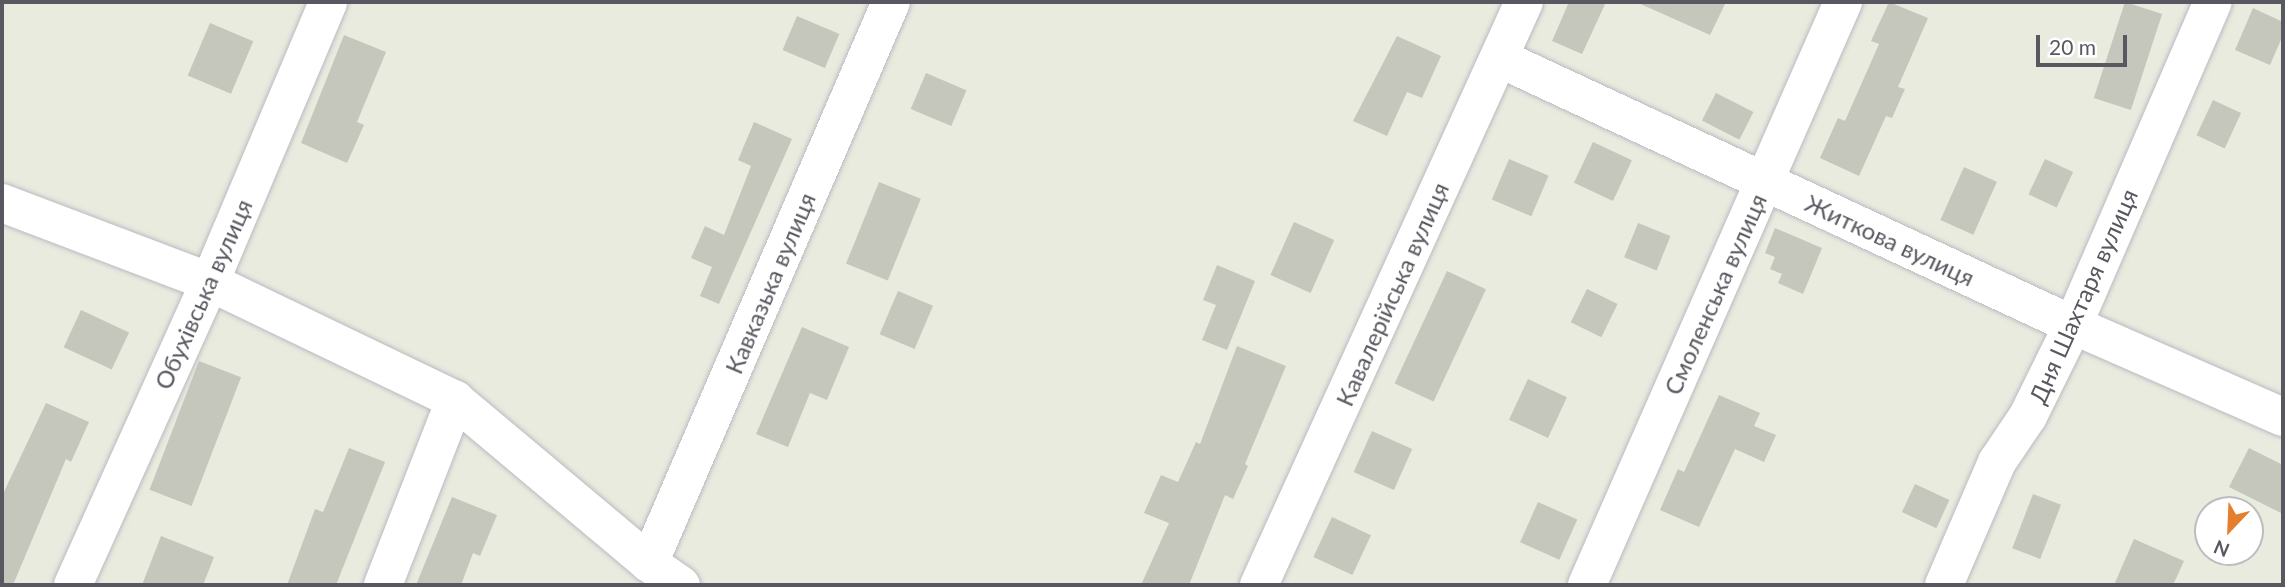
<!DOCTYPE html>
<html>
<head>
<meta charset="utf-8">
<style>
	body { margin:0 }
	#map { position:relative; width:2285px; height:587px; overflow:hidden; background:#e9ebdf; font-family:Lato,sans-serif }
	div>[style] { position:absolute }
	[style*='--x'] { left:calc(var(--x)*1px); top:calc(var(--y)*1px); width:calc(var(--w)*1px); rotate:calc(var(--a)*1deg) }
	.building>* { inset:0; background:#c5c6bc; transform-origin:0 0 }
	.roads { filter:drop-shadow(0 0 2px #babac1) drop-shadow(0 0 2px #babac1) }
	.minor>* { height:38px; margin:-19px; padding:0 19px; transform-origin:19px; border-radius:19px; background:#fff }
	span { translate:-50% -50%; white-space:nowrap; text-align:center; line-height:1.15; -webkit-text-stroke:7px #fff; paint-order:stroke }
	.street-label { font-size:24px; color:#585960 }
	.frame { position:absolute; inset:0; border:4px solid #585960; pointer-events:none }
	.north { position:absolute; left:2194px; top:496px; width:70px; height:70px; box-sizing:border-box; background:#fff; border:2px solid #bcbdbf; border-radius:50%; rotate:203deg; font-size:19px; font-weight:700; line-height:28px; text-align:center; color:#585960 }
	.north::after { content:''; display:block; margin:auto; width:24px; height:32px; background:#e4802d; clip-path:polygon(50% 0,100% 100%,50% 72%,0 100%) }
	.scale { position:absolute; left:2036px; top:35px; width:91px; height:32px; box-sizing:border-box; border:4px solid #585960; border-top:0; padding-left:9px; font-size:21px; line-height:24px; white-space:nowrap; color:#585960; -webkit-text-stroke:5px #fff; paint-order:stroke }
</style>
</head>
<body>
<div id="map">
	<div class="building">
		<div style="clip-path:polygon(1569px 2px,1606px 2px,1582px 54px,1552px 41px)"></div>
		<div style="clip-path:polygon(1636px 2px,1726px 2px,1710px 35px)"></div>
		<div style="clip-path:polygon(1889px 2px,1928px 18px,1898px 87px,1905px 89px,1892px 118px,1886px 116px,1859px 176px,1820px 158px,1838px 118px,1845px 121px,1879px 44px,1871px 41px)"></div>
		<div style="left:2125px;top:2px;width:39px;height:101px;rotate:18deg"></div>
		<div style="clip-path:polygon(2253px 8px,2283px 22px,2283px 35px,2270px 65px,2235px 50px)"></div>
		<div style="left:797px;top:16px;width:46px;height:37px;rotate:23deg"></div>
		<div style="left:210px;top:23px;width:47px;height:57px;rotate:23deg"></div>
		<div style="clip-path:polygon(344px 35px,386px 52px,357px 122px,364px 125px,347px 163px,301px 143px)"></div>
		<div style="clip-path:polygon(1397px 36px,1441px 56px,1422px 98px,1407px 92px,1387px 136px,1353px 121px)"></div>
		<div style="left:926px;top:73px;width:44px;height:39px;rotate:23deg"></div>
		<div style="left:1716px;top:93px;width:42px;height:31px;rotate:27deg"></div>
		<div style="left:2213px;top:100px;width:31px;height:39px;rotate:25deg"></div>
		<div style="clip-path:polygon(754px 122px,792px 139px,719px 304px,700px 296px,712px 267px,691px 258px,705px 226px,724px 235px,751px 166px,738px 160px)"></div>
		<div style="left:1593px;top:142px;width:43px;height:45px;rotate:25deg"></div>
		<div style="left:1509px;top:159px;width:43px;height:44px;rotate:23deg"></div>
		<div style="left:2045px;top:159px;width:31px;height:39px;rotate:25deg"></div>
		<div style="left:1964px;top:167px;width:36px;height:58px;rotate:24deg"></div>
		<div style="left:879px;top:182px;width:45px;height:88px;rotate:22deg"></div>
		<div style="left:1294px;top:222px;width:44px;height:58px;rotate:24deg"></div>
		<div style="left:1638px;top:223px;width:35px;height:37px;rotate:22deg"></div>
		<div style="clip-path:polygon(1775px 228px,1822px 248px,1803px 294px,1778px 283px,1782px 274px,1770px 269px,1775px 257px,1765px 253px)"></div>
		<div style="clip-path:polygon(1217px 265px,1255px 281px,1227px 350px,1202px 340px,1216px 305px,1203px 300px)"></div>
		<div style="left:1447px;top:271px;width:43px;height:124px;rotate:25deg"></div>
		<div style="left:1587px;top:289px;width:34px;height:37px;rotate:26deg"></div>
		<div style="left:898px;top:291px;width:38px;height:47px;rotate:23deg"></div>
		<div style="left:81px;top:310px;width:53px;height:41px;rotate:25deg"></div>
		<div style="clip-path:polygon(802px 327px,849px 347px,827px 400px,810px 393px,788px 447px,756px 434px)"></div>
		<div style="clip-path:polygon(1237px 346px,1286px 366px,1245px 464px,1248px 466px,1233px 499px,1225px 495px,1189px 585px,1141px 585px,1169px 523px,1144px 513px,1161px 475px,1178px 482px,1196px 442px,1200px 444px)"></div>
		<div style="left:199px;top:361px;width:45px;height:138px;rotate:21deg"></div>
		<div style="left:1528px;top:379px;width:43px;height:45px;rotate:25deg"></div>
		<div style="clip-path:polygon(1719px 395px,1760px 413px,1754px 426px,1776px 435px,1764px 462px,1735px 449px,1699px 527px,1660px 510px,1678px 469px,1684px 472px)"></div>
		<div style="clip-path:polygon(46px 403px,89px 422px,71px 462px,66px 459px,13px 585px,2px 585px,2px 496px)"></div>
		<div style="left:1372px;top:431px;width:44px;height:45px;rotate:24deg"></div>
		<div style="clip-path:polygon(349px 448px,385px 462px,336px 585px,287px 585px,315px 509px,323px 512px)"></div>
		<div style="clip-path:polygon(2249px 448px,2283px 465px,2283px 514px,2229px 487px)"></div>
		<div style="left:1915px;top:484px;width:38px;height:31px;rotate:25deg"></div>
		<div style="left:2033px;top:494px;width:30px;height:58px;rotate:21deg"></div>
		<div style="clip-path:polygon(452px 497px,497px 515px,480px 556px,473px 553px,461px 585px,416px 585px)"></div>
		<div style="left:1538px;top:502px;width:43px;height:44px;rotate:24deg"></div>
		<div style="left:1332px;top:517px;width:43px;height:44px;rotate:25deg"></div>
		<div style="clip-path:polygon(161px 536px,214px 557px,203px 585px,142px 585px)"></div>
		<div style="clip-path:polygon(2134px 539px,2184px 561px,2173px 585px,2114px 585px)"></div>
	</div>
	<div class="roads">
		<div class="minor">
			<div style="--x:1499;--y:58;--w:633;--a:24.95"></div>
			<div style="--x:2073;--y:325;--w:229;--a:23.7"></div>
			<div style="--x:2;--y:203;--w:222;--a:20.8"></div>
			<div style="--x:210;--y:282;--w:272;--a:25.7"></div>
			<div style="--x:455;--y:400;--w:253;--a:40"></div>
			<div style="--x:649;--y:563;--w:39;--a:35"></div>
			<div style="--x:649;--y:563;--w:611;--a:-66.67"></div>
			<div style="--x:73;--y:585;--w:333;--a:-65.7"></div>
			<div style="--x:210;--y:282;--w:304;--a:-67.1"></div>
			<div style="--x:383;--y:585;--w:199;--a:-68.7"></div>
			<div style="--x:1259;--y:585;--w:640;--a:-65.56"></div>
			<div style="--x:1587;--y:585;--w:637;--a:-66.29"></div>
			<div style="--x:1944;--y:585;--w:134;--a:-66.7"></div>
			<div style="--x:1997;--y:462;--w:55;--a:-56"></div>
			<div style="--x:2028;--y:416;--w:102;--a:-63.7"></div>
			<div style="--x:2073;--y:325;--w:352;--a:-66.6"></div>
		</div>
	</div>
	<div class="street-label">
		<span style="left:1890px;top:240px;rotate:25deg">Житкова вулиця</span>
		<span style="left:770px;top:283px;rotate:-67deg">Кавказька вулиця</span>
		<span style="left:203px;top:294px;rotate:-66deg">Обухівська вулиця</span>
		<span style="left:1392px;top:294px;rotate:-66deg">Кавалерійська вулиця</span>
		<span style="left:1715px;top:294px;rotate:-66deg">Смоленська вулиця</span>
		<span style="left:2083px;top:296px;rotate:-66deg">Дня Шахтаря вулиця</span>
	</div>
	<div class="frame"></div>
	<div class="north">N</div>
	<div class="scale">20 m</div>
</div>
</body>
</html>
